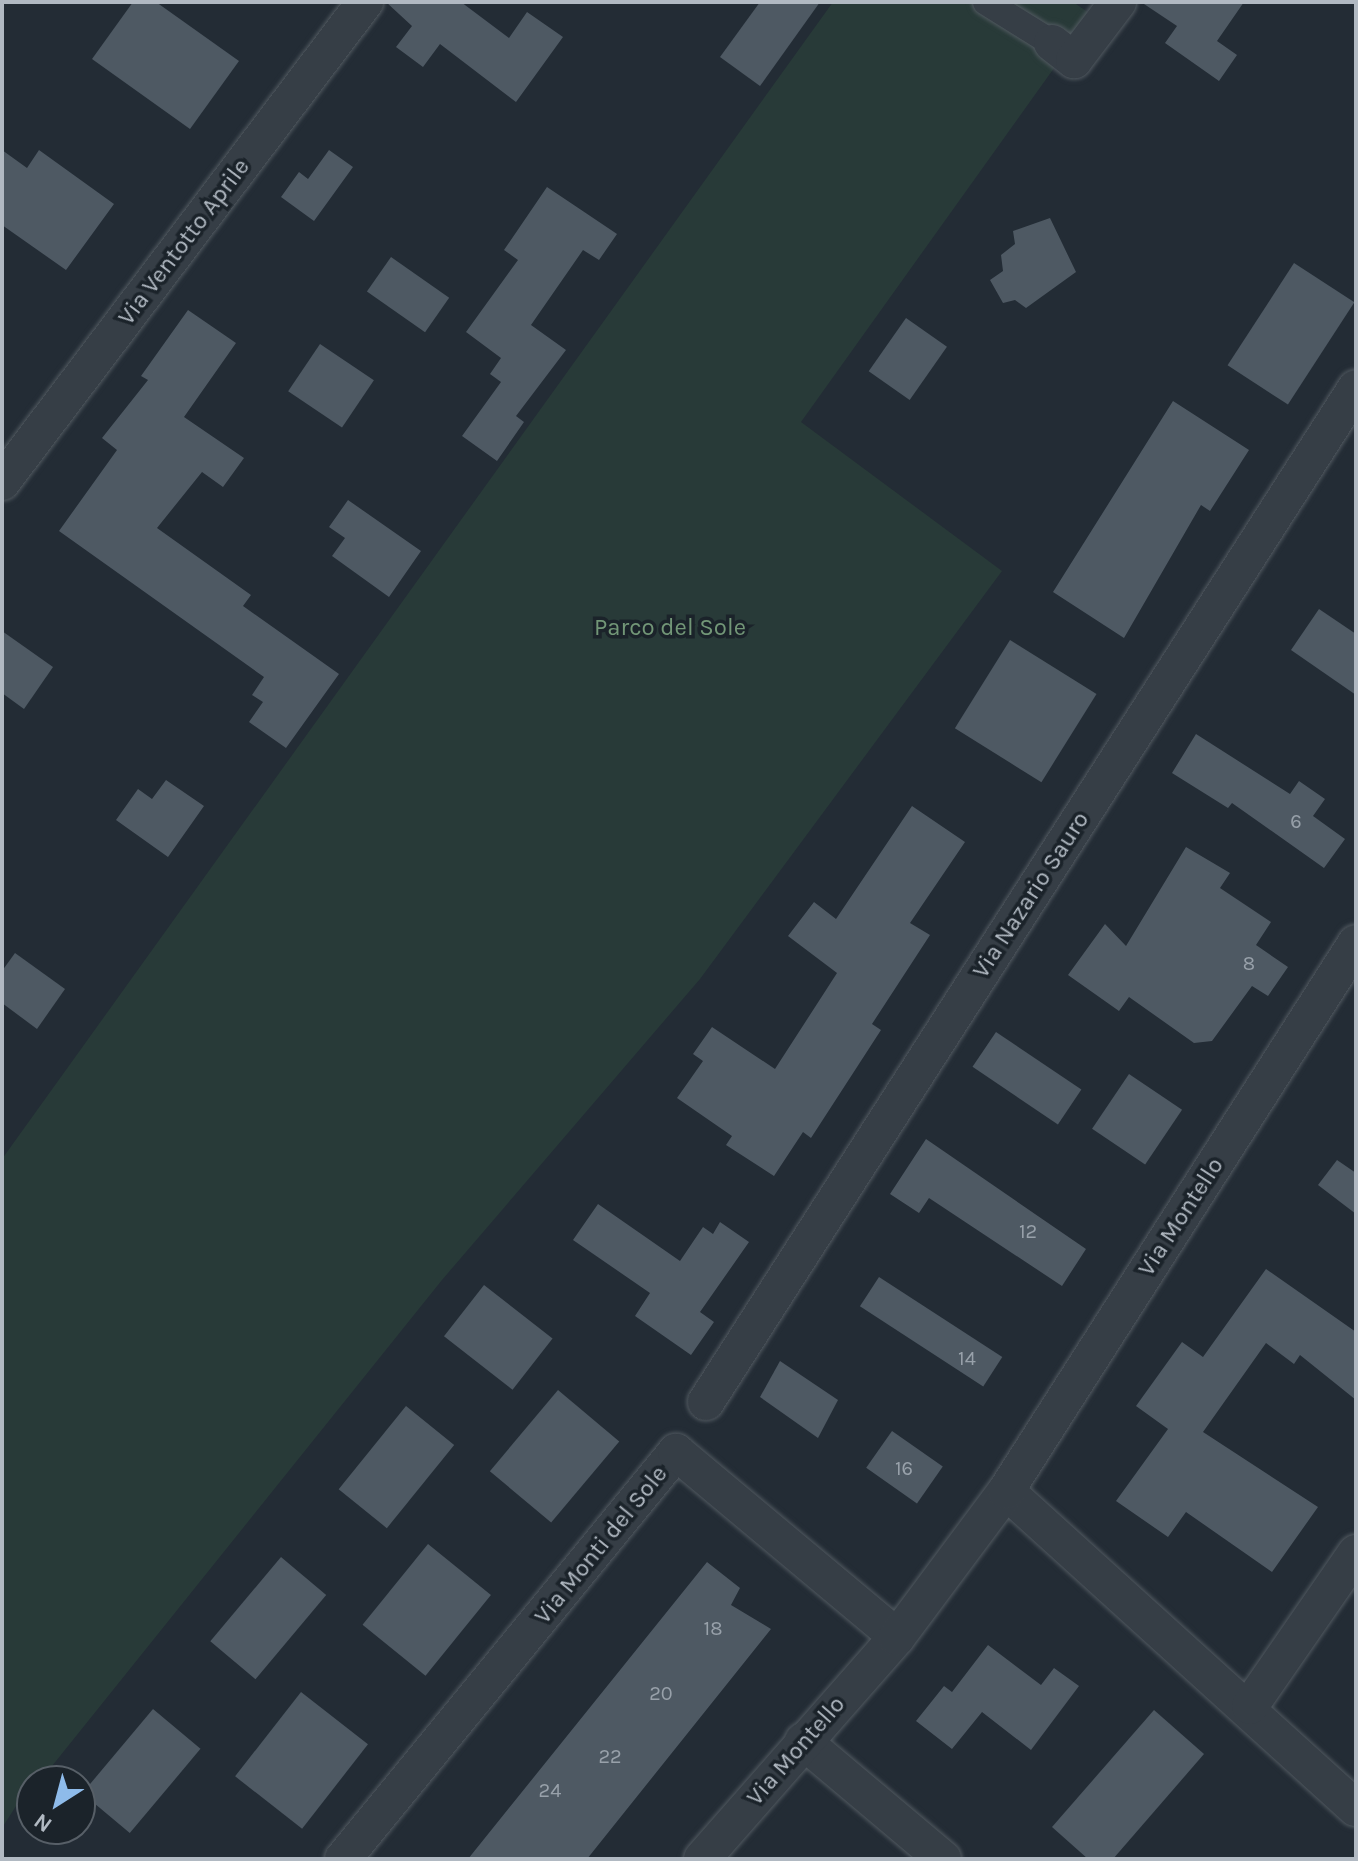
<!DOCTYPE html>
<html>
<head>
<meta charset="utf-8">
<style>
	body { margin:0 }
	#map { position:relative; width:1358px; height:1861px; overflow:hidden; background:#232c35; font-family:Karla,sans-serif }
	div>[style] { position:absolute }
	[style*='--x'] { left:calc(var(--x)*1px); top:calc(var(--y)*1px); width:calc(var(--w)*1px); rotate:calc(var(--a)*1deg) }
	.green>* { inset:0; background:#283a38 }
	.building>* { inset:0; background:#4e5963; transform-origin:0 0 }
	.roads { filter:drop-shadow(0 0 2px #515960) drop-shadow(0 0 2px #515960) }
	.pedestrian>* { height:26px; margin:-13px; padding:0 13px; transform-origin:13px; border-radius:13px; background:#363e46 }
	.minor>* { height:36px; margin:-18px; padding:0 18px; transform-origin:18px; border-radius:18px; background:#363e46 }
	span { translate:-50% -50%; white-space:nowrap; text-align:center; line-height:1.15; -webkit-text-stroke:7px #1b232a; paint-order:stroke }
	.number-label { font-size:20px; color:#98a1aa }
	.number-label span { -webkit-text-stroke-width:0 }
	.street-label { font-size:24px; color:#b1b9c2 }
	.park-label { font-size:24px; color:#729677 }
	.frame { position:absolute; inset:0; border:4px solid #b1b9c2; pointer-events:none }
	.north { position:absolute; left:16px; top:1765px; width:80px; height:80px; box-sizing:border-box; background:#1b232a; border:2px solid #575f67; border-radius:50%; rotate:216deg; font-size:22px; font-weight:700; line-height:32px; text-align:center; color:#b1b9c2 }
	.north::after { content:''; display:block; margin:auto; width:28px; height:36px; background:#8ebbea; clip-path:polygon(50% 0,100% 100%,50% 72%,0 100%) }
</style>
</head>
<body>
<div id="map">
	<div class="green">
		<div style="clip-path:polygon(833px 2px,1073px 2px,1092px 15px,801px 422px,1002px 571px,700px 979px,442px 1280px,40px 1781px,32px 1781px,2px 1828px,2px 1159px)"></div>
	</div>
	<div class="building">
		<div style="clip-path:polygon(133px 2px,156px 2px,239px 61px,190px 129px,92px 59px)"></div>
		<div style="clip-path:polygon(386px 2px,461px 2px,509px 38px,527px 12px,563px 37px,516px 102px,440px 44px,423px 67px,396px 47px,412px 26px)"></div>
		<div style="clip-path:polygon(760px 2px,820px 2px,760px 86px,720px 57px)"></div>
		<div style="clip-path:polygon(1141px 2px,1244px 2px,1217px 41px,1237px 55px,1219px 81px,1165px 43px,1177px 26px)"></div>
		<div style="clip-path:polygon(2px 150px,27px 168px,39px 150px,114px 204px,66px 270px,2px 225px)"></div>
		<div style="clip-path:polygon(329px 150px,353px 167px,314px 221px,281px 197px,299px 172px,308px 179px)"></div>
		<div style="clip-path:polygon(547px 187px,617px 234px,599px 260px,583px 250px,531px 325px,566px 350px,516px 416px,524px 422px,497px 461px,462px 436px,501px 382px,490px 374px,501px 358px,466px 332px,518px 260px,504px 250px)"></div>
		<div style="clip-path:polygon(1050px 218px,1076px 272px,1026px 308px,1015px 300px,1003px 303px,990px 280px,1003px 271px,1001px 255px,1015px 244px,1013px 231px)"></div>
		<div style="left:391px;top:257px;width:71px;height:42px;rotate:35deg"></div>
		<div style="left:1294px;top:263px;width:72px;height:122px;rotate:33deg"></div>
		<div style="clip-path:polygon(188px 310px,236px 343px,184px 417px,244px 458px,223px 487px,202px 472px,157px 528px,251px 595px,243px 606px,339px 674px,286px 748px,249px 722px,263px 702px,252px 695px,264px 677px,59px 531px,117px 450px,102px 438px,148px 380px,141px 376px)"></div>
		<div style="left:906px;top:318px;width:50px;height:65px;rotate:35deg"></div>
		<div style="left:320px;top:344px;width:65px;height:57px;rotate:34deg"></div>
		<div style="clip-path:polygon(1173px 401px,1249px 450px,1210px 511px,1201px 505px,1124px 638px,1053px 592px)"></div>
		<div style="clip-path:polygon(348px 500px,421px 551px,389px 597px,332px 556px,345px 538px,329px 527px)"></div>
		<div style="clip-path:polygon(1319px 609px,1356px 634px,1356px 695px,1291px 650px)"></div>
		<div style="clip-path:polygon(2px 631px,53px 667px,24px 709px,2px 693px)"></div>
		<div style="left:1010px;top:640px;width:102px;height:104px;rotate:32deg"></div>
		<div style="clip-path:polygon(1196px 734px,1290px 794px,1299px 781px,1325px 799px,1313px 816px,1345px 839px,1324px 868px,1232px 803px,1228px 808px,1172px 773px)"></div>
		<div style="clip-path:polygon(166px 780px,204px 806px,168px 857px,116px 820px,138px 789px,152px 799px)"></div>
		<div style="clip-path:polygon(912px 806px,965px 842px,910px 923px,930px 935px,872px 1024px,881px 1030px,811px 1138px,803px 1132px,774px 1176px,726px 1145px,732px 1136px,677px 1098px,703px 1061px,693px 1054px,712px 1027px,775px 1069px,837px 973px,788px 936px,814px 902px,836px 919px)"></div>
		<div style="clip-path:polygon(1186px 847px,1230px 873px,1220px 888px,1271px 922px,1256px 945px,1288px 967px,1268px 996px,1252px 986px,1212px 1041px,1194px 1043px,1129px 997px,1119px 1011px,1068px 975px,1105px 924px,1126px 946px)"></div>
		<div style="clip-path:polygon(15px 953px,65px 989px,37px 1029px,2px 1003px,2px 971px)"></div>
		<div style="left:996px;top:1032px;width:103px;height:42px;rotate:34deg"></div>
		<div style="left:1129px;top:1074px;width:64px;height:66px;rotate:34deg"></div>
		<div style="clip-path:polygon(926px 1139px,1086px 1249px,1062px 1286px,929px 1198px,919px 1213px,890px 1194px)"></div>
		<div style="clip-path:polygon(1337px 1160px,1356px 1173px,1356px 1214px,1318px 1185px)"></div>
		<div style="clip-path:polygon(598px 1204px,680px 1261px,703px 1227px,713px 1234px,720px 1222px,749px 1242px,700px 1312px,714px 1322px,691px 1355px,635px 1316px,650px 1293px,573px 1240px)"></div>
		<div style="clip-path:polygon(1266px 1269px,1356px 1332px,1356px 1400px,1300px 1355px,1294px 1364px,1266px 1343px,1203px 1432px,1318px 1507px,1272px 1572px,1186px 1512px,1168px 1537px,1116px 1501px,1168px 1429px,1136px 1406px,1182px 1342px,1203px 1357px)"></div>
		<div style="left:879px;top:1277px;width:147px;height:35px;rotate:33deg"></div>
		<div style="left:484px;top:1285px;width:87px;height:65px;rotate:38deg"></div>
		<div style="clip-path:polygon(780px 1361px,838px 1400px,818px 1438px,760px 1397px)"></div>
		<div style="left:558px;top:1390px;width:80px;height:106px;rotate:40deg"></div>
		<div style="left:406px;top:1406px;width:62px;height:107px;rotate:39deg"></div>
		<div style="left:892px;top:1431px;width:62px;height:45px;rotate:35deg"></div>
		<div style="left:428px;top:1544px;width:81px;height:104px;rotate:39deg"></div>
		<div style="left:281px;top:1557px;width:59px;height:110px;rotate:40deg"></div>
		<div style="clip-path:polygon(707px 1562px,740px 1588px,731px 1605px,771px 1629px,587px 1859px,468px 1859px)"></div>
		<div style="clip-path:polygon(988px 1645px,1041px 1685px,1054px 1668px,1079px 1686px,1031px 1750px,982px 1712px,952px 1749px,916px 1721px,944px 1686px,952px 1692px)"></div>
		<div style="left:301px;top:1692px;width:85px;height:107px;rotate:38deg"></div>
		<div style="left:153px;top:1709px;width:62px;height:110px;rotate:40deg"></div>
		<div style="clip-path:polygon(1154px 1710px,1204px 1754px,1113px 1859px,1088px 1859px,1052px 1827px)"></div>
	</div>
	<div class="roads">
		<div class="pedestrian">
			<div style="--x:986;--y:2;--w:78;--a:31.8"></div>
		</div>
		<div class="minor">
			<div style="--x:1052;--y:43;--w:28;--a:38"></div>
			<div style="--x:1074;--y:60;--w:73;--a:-52.8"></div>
			<div style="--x:2;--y:482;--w:602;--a:-52.9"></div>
			<div style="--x:706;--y:1402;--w:1204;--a:-57.34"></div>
			<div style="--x:1006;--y:1491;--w:472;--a:42.2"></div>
			<div style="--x:1250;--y:1706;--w:186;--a:-55.3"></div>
			<div style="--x:803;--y:1741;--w:183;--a:40.1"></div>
			<div style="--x:343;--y:1859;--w:526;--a:-50.71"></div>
			<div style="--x:676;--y:1452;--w:288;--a:39.9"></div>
			<div style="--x:702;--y:1859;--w:295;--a:-48.7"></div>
			<div style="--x:897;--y:1637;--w:182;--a:-53.3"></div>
			<div style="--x:1006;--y:1491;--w:650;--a:-57.43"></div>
		</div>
	</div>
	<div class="number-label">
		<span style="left:1296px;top:821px">6</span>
		<span style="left:1249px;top:963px">8</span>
		<span style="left:1028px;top:1231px">12</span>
		<span style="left:967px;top:1358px">14</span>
		<span style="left:904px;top:1468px">16</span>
		<span style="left:713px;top:1628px">18</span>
		<span style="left:661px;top:1693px">20</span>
		<span style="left:610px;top:1756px">22</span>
		<span style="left:550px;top:1790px">24</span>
	</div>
	<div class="street-label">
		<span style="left:184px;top:242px;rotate:-53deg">Via Ventotto Aprile</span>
		<span style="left:1031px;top:895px;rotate:-57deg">Via Nazario Sauro</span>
		<span style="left:1181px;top:1217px;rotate:-57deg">Via Montello</span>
		<span style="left:601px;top:1545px;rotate:-51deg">Via Monti del Sole</span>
		<span style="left:796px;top:1751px;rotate:-49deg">Via Montello</span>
	</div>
	<div class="park-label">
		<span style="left:670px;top:628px">Parco del Sole</span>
	</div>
	<div class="frame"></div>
	<div class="north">N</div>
</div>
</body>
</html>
